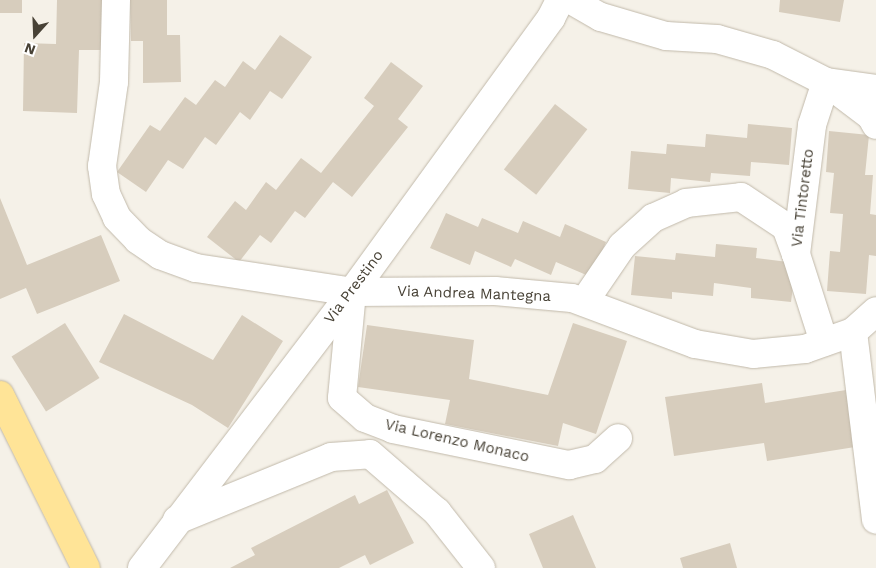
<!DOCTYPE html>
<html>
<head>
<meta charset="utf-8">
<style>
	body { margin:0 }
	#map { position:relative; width:876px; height:568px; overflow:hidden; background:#f5f1e8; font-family:"Work Sans",sans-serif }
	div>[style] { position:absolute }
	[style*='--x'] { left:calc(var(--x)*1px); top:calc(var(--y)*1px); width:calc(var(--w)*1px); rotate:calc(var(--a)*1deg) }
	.building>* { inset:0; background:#d7cdbd; transform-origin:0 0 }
	.roads { filter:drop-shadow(0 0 1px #c1b9aa) drop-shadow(0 0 1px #c1b9aa) }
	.minor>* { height:28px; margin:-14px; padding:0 14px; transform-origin:14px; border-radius:14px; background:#fff }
	.major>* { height:28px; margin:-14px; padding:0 14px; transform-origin:14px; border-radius:14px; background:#ffe497 }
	span { translate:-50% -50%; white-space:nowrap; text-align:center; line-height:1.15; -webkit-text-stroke:5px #fff; paint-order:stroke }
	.street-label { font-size:15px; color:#484236 }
	.north { position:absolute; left:10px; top:10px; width:50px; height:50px; -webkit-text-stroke:4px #fff; paint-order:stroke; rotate:200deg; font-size:14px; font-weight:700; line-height:20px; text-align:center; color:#484236 }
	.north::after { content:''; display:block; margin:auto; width:18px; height:22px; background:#484236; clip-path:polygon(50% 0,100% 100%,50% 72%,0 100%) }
</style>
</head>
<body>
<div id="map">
	<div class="building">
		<div style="left:0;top:0;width:22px;height:13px"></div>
		<div style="clip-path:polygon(57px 0,106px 0,104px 50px,79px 50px,77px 113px,23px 111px,24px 43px,56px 44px)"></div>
		<div style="clip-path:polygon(130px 0,167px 0,167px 35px,180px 35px,181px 82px,143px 83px,143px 41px,131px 41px)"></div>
		<div style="clip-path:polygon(780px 0,844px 0,840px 22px,779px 12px)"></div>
		<div style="clip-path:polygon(280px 35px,312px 57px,282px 99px,270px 91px,250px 120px,240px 112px,216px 145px,205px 137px,183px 169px,168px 160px,146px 192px,117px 172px,150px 125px,160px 131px,185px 97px,196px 105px,215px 80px,225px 87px,243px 61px,255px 70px)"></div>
		<div style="clip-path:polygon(391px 62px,423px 86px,398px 119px,408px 127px,352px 197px,333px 182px,305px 218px,295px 211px,271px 243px,260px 235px,239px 262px,207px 237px,235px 201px,246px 210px,266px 182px,276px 190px,301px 158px,321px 173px,374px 106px,364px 98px)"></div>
		<div style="left:555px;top:104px;width:41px;height:83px;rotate:38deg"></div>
		<div style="clip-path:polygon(748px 124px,792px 128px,789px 165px,751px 162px,750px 176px,711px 173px,710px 182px,671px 178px,670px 193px,628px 189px,631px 151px,666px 154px,667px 144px,705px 147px,706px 134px,747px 138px)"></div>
		<div style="clip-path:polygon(829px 131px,869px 135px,865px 175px,873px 175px,870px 214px,876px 215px,876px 256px,869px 255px,866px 294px,827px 291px,830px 251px,840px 252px,843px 214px,830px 213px,834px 173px,826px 172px)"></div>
		<div style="clip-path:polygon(0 198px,27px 265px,101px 235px,120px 281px,37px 314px,26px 288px,0 299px)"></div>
		<div style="clip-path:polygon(446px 213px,478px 227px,482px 218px,518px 233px,523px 221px,560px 237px,565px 224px,606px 242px,591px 277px,556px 262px,551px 275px,515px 259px,511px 267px,475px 251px,470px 265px,430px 248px)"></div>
		<div style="clip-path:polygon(716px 244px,757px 248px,756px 258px,796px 263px,791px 302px,751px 298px,751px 288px,714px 283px,713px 296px,672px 292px,672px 299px,631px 295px,635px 256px,675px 260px,676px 253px,715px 257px)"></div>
		<div style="clip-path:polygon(124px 314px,213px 360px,242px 315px,283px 341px,228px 428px,192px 405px,99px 362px)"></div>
		<div style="left:65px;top:323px;width:65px;height:63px;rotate:58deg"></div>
		<div style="clip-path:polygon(573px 323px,627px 341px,596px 434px,563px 423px,558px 446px,445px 424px,450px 400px,358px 387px,367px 325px,474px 340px,469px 379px,548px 395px)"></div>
		<div style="clip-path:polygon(762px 383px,765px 403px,846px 390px,855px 447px,767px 461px,764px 443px,674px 456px,665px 397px)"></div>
		<div style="clip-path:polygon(387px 490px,414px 543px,370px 565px,365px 555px,339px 568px,230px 568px,255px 555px,251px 548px,355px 495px,359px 504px)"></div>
		<div style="clip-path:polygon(573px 515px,596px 568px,543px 568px,529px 534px)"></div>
		<div style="clip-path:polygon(730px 543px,737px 568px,683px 568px,680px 558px)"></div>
	</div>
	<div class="roads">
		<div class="minor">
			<div style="--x:116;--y:0;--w:82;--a:91.4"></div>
			<div style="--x:114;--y:82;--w:85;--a:98.1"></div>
			<div style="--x:102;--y:166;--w:28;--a:82"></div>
			<div style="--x:106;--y:194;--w:26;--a:65"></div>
			<div style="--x:117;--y:218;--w:30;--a:46"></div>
			<div style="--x:138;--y:240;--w:27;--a:34"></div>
			<div style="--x:160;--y:255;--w:38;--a:20"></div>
			<div style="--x:196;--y:268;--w:158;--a:8.7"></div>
			<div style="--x:352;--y:292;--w:143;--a:-0.4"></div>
			<div style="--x:495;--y:291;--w:77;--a:5.2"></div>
			<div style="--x:572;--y:298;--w:131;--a:20.5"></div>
			<div style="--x:695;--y:344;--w:59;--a:9.8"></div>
			<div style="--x:753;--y:354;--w:52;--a:-5.5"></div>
			<div style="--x:805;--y:349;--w:51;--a:-19.5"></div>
			<div style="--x:853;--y:332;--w:31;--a:-42"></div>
			<div style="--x:571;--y:0;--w:34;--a:30"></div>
			<div style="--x:601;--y:17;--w:68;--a:16.3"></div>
			<div style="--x:666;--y:36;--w:51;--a:3.4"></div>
			<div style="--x:717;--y:39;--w:58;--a:15.9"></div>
			<div style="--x:773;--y:55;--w:59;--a:27"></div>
			<div style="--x:826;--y:82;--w:56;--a:37.1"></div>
			<div style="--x:871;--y:116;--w:10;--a:61"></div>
			<div style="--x:352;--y:292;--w:106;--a:95.4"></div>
			<div style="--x:342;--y:398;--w:30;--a:41"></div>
			<div style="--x:365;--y:418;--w:30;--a:21"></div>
			<div style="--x:393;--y:429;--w:180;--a:11.6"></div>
			<div style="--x:569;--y:465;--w:27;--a:-13"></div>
			<div style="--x:595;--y:459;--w:31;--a:-42"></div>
			<div style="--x:584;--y:302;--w:68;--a:-55.8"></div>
			<div style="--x:622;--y:246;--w:42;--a:-42.1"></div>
			<div style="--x:653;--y:218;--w:36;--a:-24"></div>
			<div style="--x:686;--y:203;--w:55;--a:-6.2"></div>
			<div style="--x:741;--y:197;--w:54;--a:33.7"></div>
			<div style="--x:786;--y:227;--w:29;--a:70"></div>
			<div style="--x:853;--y:332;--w:189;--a:83"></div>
			<div style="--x:824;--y:342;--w:92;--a:-107.7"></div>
			<div style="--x:796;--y:254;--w:130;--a:-82.9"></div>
			<div style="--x:812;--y:125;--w:45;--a:-72"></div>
			<div style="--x:826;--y:82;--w:50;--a:8"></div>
			<div style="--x:177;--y:520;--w:166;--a:-22.2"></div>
			<div style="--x:331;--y:457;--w:39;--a:-4"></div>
			<div style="--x:370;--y:454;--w:89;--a:40.9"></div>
			<div style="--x:437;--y:512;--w:71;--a:51.8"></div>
			<div style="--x:142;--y:568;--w:347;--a:-52.7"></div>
			<div style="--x:352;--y:292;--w:339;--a:-54"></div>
			<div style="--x:551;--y:18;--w:20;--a:-63"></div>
		</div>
		<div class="major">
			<div style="--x:0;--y:395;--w:193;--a:63.6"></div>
		</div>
	</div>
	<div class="street-label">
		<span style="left:803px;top:198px;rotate:-83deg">Via Tintoretto</span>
		<span style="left:354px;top:287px;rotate:-53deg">Via Prestino</span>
		<span style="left:474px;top:294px;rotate:2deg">Via Andrea Mantegna</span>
		<span style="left:457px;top:441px;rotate:13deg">Via Lorenzo Monaco</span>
	</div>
	<div class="north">N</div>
</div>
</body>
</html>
